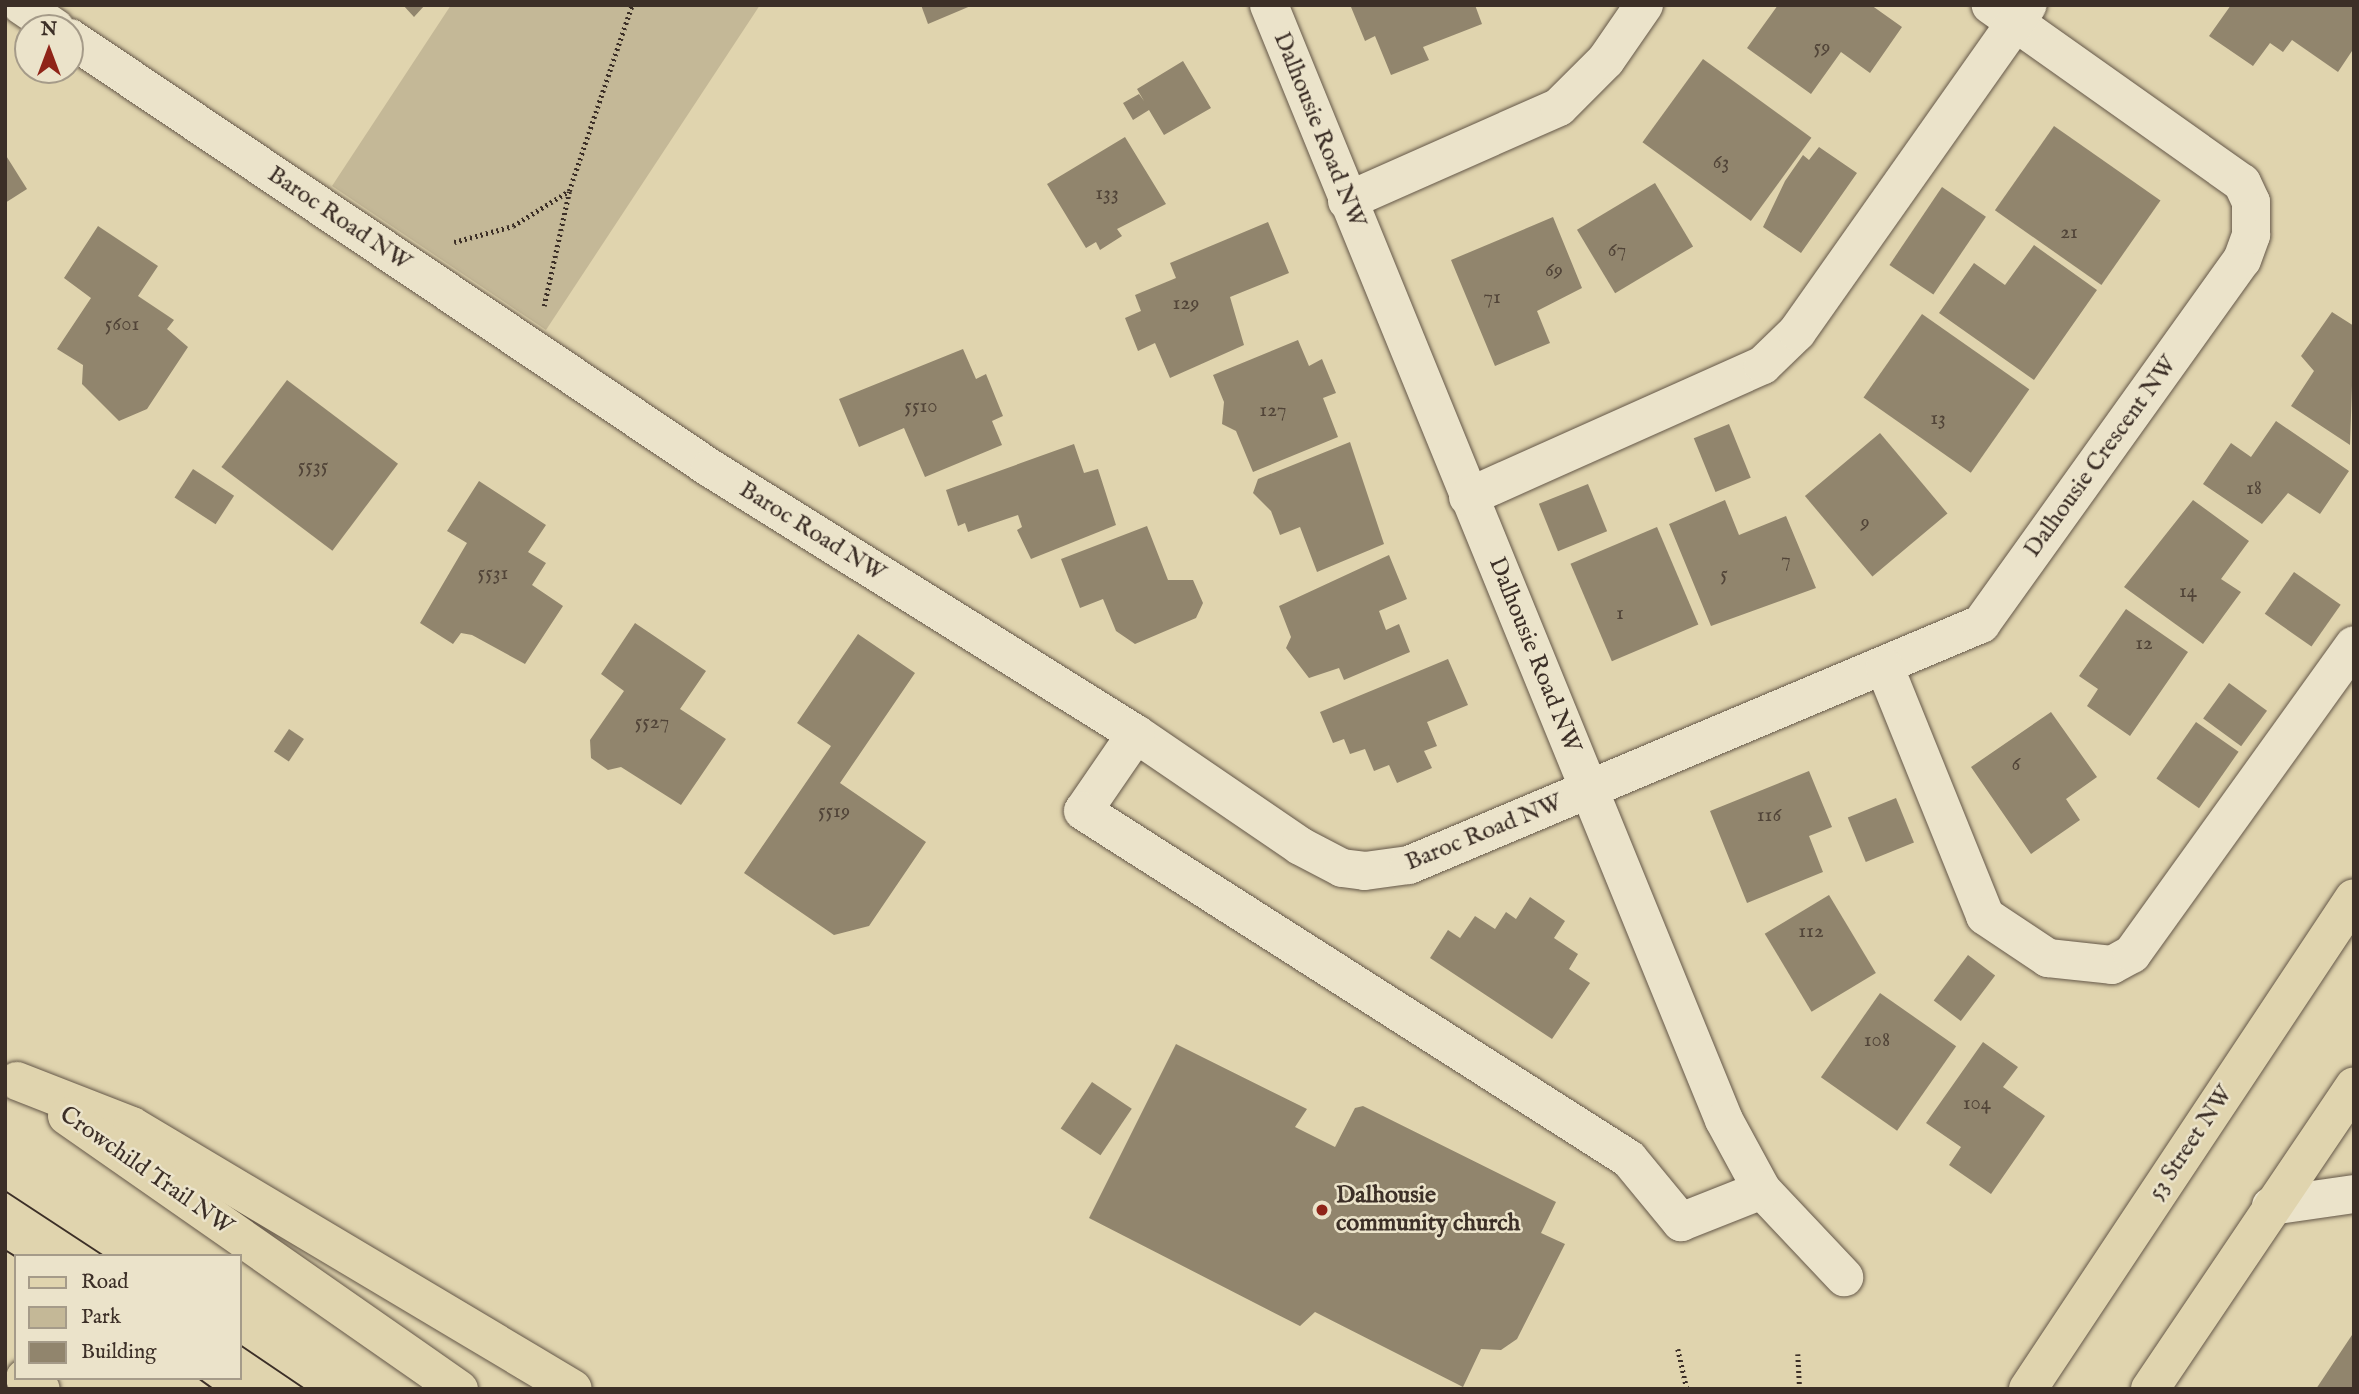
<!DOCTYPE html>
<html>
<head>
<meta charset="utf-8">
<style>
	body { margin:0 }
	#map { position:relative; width:2359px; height:1394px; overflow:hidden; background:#e0d4ae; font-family:"IM FELL English",serif }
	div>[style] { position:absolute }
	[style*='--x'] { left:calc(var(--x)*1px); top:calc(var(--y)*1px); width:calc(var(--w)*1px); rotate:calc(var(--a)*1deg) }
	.green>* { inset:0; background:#c4b897 }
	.building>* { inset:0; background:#91856d; transform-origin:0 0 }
	.path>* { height:4.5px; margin-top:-2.25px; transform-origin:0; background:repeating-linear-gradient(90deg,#3c2f27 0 2px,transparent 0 5.5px) }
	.roads { filter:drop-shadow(0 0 2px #655849) drop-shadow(0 0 2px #655849) }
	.minor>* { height:38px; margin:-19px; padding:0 19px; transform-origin:19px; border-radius:19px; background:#ebe3ca }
	.major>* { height:38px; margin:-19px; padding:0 19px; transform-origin:19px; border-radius:19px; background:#e0d4ae }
	.highway>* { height:38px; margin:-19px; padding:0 19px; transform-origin:19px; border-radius:19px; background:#e0d4ae }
	.tram>* { height:2px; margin:-1px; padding:0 1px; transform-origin:1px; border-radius:1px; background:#3c2f27 }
	.dots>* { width:19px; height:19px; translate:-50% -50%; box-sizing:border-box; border:4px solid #ebe3ca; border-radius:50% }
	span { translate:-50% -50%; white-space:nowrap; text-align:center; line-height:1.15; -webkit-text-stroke:5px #ebe3ca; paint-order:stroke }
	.number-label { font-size:21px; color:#514438 }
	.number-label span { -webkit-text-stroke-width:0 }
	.street-label { font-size:24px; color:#3c2f27 }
	.poi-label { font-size:24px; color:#3c2f27; font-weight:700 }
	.left { translate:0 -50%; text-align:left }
	.frame { position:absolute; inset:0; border:7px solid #3c2f27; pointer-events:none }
	.legend { position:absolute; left:14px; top:1254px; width:228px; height:126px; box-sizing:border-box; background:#ebe3ca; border:2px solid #a59b89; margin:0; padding:9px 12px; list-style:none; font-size:21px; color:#3c2f27 }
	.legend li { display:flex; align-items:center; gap:14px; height:35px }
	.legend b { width:35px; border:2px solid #a59b89 }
	.north { position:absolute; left:14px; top:14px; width:70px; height:70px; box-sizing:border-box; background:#ebe3ca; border:2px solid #a59b89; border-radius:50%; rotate:0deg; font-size:19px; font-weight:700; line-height:28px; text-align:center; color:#3c2f27 }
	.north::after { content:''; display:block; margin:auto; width:24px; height:32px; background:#8f2418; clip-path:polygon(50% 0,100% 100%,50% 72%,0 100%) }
</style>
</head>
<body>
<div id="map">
	<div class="green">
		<div style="clip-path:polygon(451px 5px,760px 5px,546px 330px,332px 186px)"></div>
	</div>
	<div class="building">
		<div style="clip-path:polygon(403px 5px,425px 5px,414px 17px)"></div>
		<div style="clip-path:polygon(921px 5px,973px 5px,928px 24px)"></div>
		<div style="clip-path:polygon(1475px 5px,1482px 24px,1423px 47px,1429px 60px,1391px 75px,1375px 36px,1365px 41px,1351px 7px)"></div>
		<div style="clip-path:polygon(1778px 5px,1871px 5px,1902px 27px,1870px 73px,1841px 52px,1811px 94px,1747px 48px)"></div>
		<div style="clip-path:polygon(2231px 5px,2354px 5px,2354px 48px,2338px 72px,2292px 40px,2283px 52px,2270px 43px,2253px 66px,2209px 36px)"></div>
		<div style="left:1703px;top:59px;width:134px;height:103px;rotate:36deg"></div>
		<div style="clip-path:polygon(1183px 61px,1211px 108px,1164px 135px,1149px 110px,1133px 120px,1123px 103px,1139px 94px,1144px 101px,1137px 89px)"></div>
		<div style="left:2054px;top:126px;width:130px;height:103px;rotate:35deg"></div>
		<div style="clip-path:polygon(1125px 137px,1166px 204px,1117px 229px,1122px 236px,1100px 250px,1096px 242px,1086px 248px,1047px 184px)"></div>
		<div style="clip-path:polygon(1819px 147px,1857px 173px,1801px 253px,1763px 227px,1785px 181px,1803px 155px,1809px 160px)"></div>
		<div style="clip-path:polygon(5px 154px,27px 189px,5px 203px)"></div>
		<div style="left:1655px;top:183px;width:74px;height:91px;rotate:59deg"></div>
		<div style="left:1942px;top:187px;width:53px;height:94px;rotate:34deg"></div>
		<div style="clip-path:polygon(1553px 217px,1582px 288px,1537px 311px,1550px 343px,1495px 366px,1451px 260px)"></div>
		<div style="clip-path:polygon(1268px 222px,1289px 273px,1230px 297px,1244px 345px,1170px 378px,1155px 343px,1138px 351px,1125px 318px,1141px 311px,1135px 295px,1176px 278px,1170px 263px)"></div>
		<div style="clip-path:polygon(98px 226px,158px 266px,138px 296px,174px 320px,167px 329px,188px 347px,147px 409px,119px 421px,82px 384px,83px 365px,57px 349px,91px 298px,64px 278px)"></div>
		<div style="clip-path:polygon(2034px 245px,2097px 290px,2034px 380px,1939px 313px,1974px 263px,2005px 285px)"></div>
		<div style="clip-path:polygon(2332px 312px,2354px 326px,2350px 445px,2291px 406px,2314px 371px,2301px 356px)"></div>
		<div style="left:1922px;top:314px;width:131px;height:102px;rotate:35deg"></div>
		<div style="clip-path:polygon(1298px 340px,1309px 366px,1322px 359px,1336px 393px,1323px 398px,1338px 437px,1253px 472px,1236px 431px,1222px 424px,1224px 402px,1213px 375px)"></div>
		<div style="clip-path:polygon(963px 349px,976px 379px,986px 374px,1003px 416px,992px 421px,1002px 445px,925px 477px,904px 428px,859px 447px,839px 399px)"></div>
		<div style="left:287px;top:380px;width:139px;height:109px;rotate:37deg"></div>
		<div style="clip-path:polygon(2276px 421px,2349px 471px,2320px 514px,2288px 493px,2262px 524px,2203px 484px,2231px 443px,2251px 457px)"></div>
		<div style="left:1729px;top:424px;width:58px;height:38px;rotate:68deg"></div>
		<div style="left:1880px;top:433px;width:105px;height:98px;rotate:50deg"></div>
		<div style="clip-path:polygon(1350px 442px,1384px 544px,1317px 572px,1300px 527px,1280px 535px,1271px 511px,1253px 493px,1258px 479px)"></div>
		<div style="clip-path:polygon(1074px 444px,1084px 473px,1098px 469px,1116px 525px,1031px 559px,1017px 530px,1022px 527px,1018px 515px,968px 532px,965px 523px,958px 526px,946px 490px)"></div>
		<div style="left:193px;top:469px;width:49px;height:34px;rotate:33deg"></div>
		<div style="clip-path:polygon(479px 481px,546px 525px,528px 552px,546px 563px,532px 585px,563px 606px,525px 664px,472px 635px,461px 633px,453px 644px,420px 623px,467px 543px,447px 531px)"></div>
		<div style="left:1588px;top:484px;width:51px;height:53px;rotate:68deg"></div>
		<div style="clip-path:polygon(1725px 500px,1739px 535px,1786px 516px,1816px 588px,1711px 626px,1669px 524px)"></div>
		<div style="clip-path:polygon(2193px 500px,2249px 541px,2221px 579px,2241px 592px,2203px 644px,2124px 587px)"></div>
		<div style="clip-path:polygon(1147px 526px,1168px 580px,1193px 580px,1203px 603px,1196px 618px,1135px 644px,1116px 631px,1103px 599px,1080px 608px,1061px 559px)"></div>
		<div style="left:1657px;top:527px;width:106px;height:94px;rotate:67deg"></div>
		<div style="clip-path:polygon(1389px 555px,1407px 599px,1379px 611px,1386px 630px,1399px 624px,1410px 652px,1344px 680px,1339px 668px,1309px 678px,1286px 648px,1291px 637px,1279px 606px)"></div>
		<div style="left:2294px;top:572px;width:57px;height:51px;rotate:35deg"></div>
		<div style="clip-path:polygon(2126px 609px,2188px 652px,2130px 736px,2087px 706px,2098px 689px,2079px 676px)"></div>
		<div style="clip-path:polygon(635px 623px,706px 671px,680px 709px,726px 739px,681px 805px,621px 767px,608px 770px,591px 758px,590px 740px,624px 691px,601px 674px)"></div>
		<div style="clip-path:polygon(858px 634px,915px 673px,840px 783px,926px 842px,869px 926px,834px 935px,744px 873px,831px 746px,797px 723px)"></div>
		<div style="clip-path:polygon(1448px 659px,1468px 705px,1427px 722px,1437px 746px,1424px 751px,1432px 768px,1397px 783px,1389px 765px,1374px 771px,1365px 749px,1350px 754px,1344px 739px,1333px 743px,1320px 712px)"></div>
		<div style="left:2229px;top:683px;width:47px;height:44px;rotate:36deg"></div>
		<div style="clip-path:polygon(2051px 712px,2097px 777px,2066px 799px,2080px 820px,2031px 854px,1971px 767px)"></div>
		<div style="left:2196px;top:722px;width:52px;height:69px;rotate:35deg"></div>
		<div style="left:289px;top:729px;width:18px;height:27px;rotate:34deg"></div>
		<div style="clip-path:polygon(1809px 771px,1832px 827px,1809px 836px,1823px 872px,1747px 903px,1710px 811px)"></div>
		<div style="left:1896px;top:798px;width:48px;height:52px;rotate:68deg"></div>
		<div style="left:1829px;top:895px;width:91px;height:75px;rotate:59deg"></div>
		<div style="clip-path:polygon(1530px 897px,1565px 921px,1554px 938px,1578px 954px,1569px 969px,1590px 983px,1552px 1039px,1430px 958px,1448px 930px,1460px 938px,1475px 916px,1495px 929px,1506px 912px,1516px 919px)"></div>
		<div style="left:1968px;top:955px;width:34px;height:57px;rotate:37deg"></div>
		<div style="left:1880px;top:993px;width:93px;height:103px;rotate:35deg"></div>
		<div style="clip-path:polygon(1983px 1042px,2018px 1067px,2003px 1087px,2045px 1116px,1991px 1194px,1949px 1165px,1961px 1147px,1926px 1123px)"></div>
		<div style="clip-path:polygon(1176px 1044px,1307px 1109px,1295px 1127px,1335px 1147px,1355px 1108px,1363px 1106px,1556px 1202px,1541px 1233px,1565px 1244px,1517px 1339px,1501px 1350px,1481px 1349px,1463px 1387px,1315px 1312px,1300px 1326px,1089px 1218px)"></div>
		<div style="left:1092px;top:1082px;width:48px;height:56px;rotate:34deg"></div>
		<div style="clip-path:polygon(2354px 1332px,2354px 1389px,2316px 1389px)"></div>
	</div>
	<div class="path">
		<div style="--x:454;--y:242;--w:61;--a:-15.2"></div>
		<div style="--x:513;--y:226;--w:66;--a:-32"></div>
		<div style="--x:569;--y:191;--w:196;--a:-71.3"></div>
		<div style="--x:544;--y:306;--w:117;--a:-77.6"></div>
		<div style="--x:1678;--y:1349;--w:41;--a:77.3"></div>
		<div style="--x:1798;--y:1354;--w:35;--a:87"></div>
	</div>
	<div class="roads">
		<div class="minor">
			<div style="--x:21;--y:5;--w:41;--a:34.1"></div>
			<div style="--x:1269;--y:5;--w:1204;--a:67.8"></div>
			<div style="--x:1724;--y:1120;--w:80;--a:61.5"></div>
			<div style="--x:1762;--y:1190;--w:120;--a:46.7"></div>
			<div style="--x:70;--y:38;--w:771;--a:33.9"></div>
			<div style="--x:710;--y:468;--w:502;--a:31.98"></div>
			<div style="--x:1136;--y:734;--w:199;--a:34.3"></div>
			<div style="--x:1300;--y:846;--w:47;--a:27.6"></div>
			<div style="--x:1342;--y:868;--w:23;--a:7"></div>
			<div style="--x:1365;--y:871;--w:44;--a:-7.8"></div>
			<div style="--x:1409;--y:865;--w:621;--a:-22.85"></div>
			<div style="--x:1981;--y:624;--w:448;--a:-54.4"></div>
			<div style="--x:2242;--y:260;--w:27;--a:-70"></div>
			<div style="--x:2251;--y:235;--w:33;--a:-90"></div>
			<div style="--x:2251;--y:202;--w:21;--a:-115"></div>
			<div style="--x:2242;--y:183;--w:308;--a:-144.7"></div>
			<div style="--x:1347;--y:201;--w:232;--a:-23.9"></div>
			<div style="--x:1559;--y:107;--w:66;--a:-45"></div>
			<div style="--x:1606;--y:60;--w:67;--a:-55.4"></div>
			<div style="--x:1468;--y:497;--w:323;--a:-24.1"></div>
			<div style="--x:1763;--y:365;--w:47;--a:-44.1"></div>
			<div style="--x:1797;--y:332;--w:400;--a:-54.8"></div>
			<div style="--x:1885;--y:668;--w:267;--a:68"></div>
			<div style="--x:1985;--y:916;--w:76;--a:33.7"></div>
			<div style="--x:2048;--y:958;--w:64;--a:6.2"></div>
			<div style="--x:2112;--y:965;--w:23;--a:-29"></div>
			<div style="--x:2132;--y:954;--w:380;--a:-54.3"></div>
			<div style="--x:1136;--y:734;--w:93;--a:124.5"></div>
			<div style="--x:1083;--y:811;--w:647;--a:32.51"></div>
			<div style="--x:1629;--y:1159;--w:82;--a:50.5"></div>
			<div style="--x:1681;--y:1222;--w:87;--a:-21.6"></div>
			<div style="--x:2271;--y:1206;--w:84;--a:-8.2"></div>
		</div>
		<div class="major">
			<div style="--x:2028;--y:1389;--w:589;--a:-56.42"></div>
			<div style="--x:2150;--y:1389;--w:365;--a:-56"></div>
		</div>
		<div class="highway">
			<div style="--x:17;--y:1081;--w:123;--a:21.4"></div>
			<div style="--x:132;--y:1126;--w:513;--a:30.81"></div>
			<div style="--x:67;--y:1116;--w:478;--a:34.9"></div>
			<div style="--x:25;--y:1378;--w:19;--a:35"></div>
		</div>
	</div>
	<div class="tram">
		<div style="--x:5;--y:1191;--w:118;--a:33.3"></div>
		<div style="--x:5;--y:1250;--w:13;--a:32"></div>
		<div style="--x:240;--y:1345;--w:78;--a:34.1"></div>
		<div style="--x:198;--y:1378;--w:19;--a:36"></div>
	</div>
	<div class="dots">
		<div style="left:1322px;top:1210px;background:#8f2418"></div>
	</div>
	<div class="number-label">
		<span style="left:1822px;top:48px">59</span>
		<span style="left:1721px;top:163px">63</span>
		<span style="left:1107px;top:194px">133</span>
		<span style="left:2069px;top:233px">21</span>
		<span style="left:1617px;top:251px">67</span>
		<span style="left:1554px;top:271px">69</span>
		<span style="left:1492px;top:298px">71</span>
		<span style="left:1186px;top:304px">129</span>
		<span style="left:122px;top:325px">5601</span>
		<span style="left:921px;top:407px">5510</span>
		<span style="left:1273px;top:411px">127</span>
		<span style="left:1938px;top:419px">13</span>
		<span style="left:313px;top:467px">5535</span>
		<span style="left:2254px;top:489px">18</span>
		<span style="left:1865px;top:523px">9</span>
		<span style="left:1786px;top:561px">7</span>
		<span style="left:493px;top:574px">5531</span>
		<span style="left:1724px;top:575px">5</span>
		<span style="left:2188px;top:592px">14</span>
		<span style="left:1620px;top:614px">1</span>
		<span style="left:2144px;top:644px">12</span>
		<span style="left:652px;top:723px">5527</span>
		<span style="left:2016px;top:765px">6</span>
		<span style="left:834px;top:812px">5519</span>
		<span style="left:1769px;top:816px">116</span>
		<span style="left:1811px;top:932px">112</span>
		<span style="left:1877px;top:1041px">108</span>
		<span style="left:1977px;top:1104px">104</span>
	</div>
	<div class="street-label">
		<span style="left:1319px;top:130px;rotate:68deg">Dalhousie Road NW</span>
		<span style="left:339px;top:219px;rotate:34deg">Baroc Road NW</span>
		<span style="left:2101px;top:457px;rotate:-54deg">Dalhousie Crescent NW</span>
		<span style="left:812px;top:532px;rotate:32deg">Baroc Road NW</span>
		<span style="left:1534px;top:655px;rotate:68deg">Dalhousie Road NW</span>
		<span style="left:1484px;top:833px;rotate:-22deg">Baroc Road NW</span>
		<span style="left:2191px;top:1143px;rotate:-56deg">53 Street NW</span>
		<span style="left:146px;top:1171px;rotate:35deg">Crowchild Trail NW</span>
	</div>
	<div class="poi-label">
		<span class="left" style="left:1336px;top:1210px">Dalhousie<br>community church</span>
	</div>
	<div class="frame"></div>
	<ul class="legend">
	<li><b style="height:9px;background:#e0d4ae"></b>Road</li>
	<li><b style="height:19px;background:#c4b897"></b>Park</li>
	<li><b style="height:19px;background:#91856d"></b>Building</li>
	</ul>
	<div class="north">N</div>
</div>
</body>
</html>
